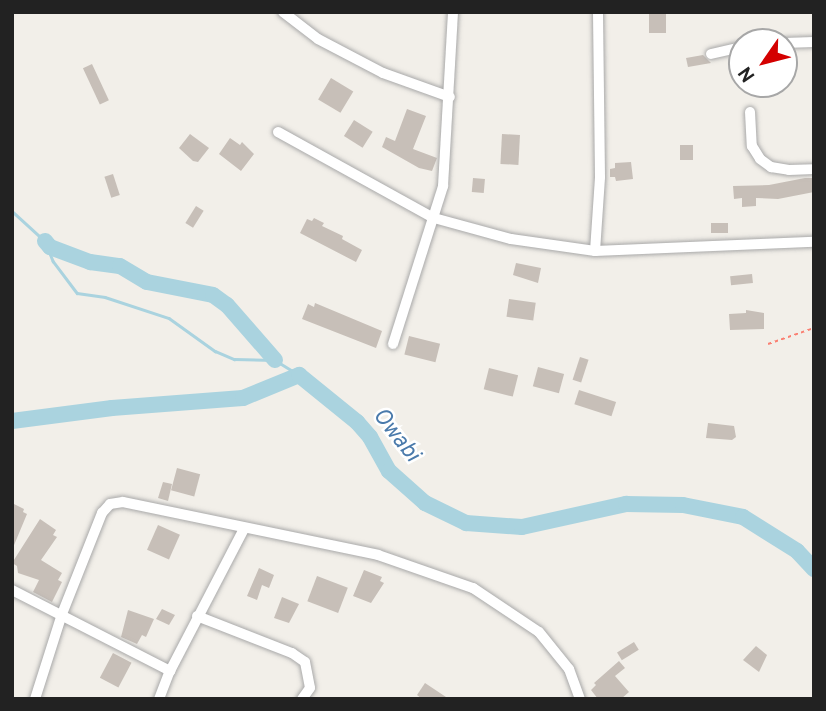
<!DOCTYPE html>
<html>
<head>
<meta charset="utf-8">
<style>
	body { margin:0 }
	#map { position:relative; width:826px; height:711px; overflow:hidden; background:#f2efe9; font-family:Overpass,sans-serif }
	div>[style] { position:absolute }
	[style*='--x'] { left:calc(var(--x)*1px); top:calc(var(--y)*1px); width:calc(var(--w)*1px); rotate:calc(var(--a)*1deg) }
	.stream>* { height:2.5px; margin:-1.25px; padding:0 1.25px; transform-origin:1.25px; border-radius:1.25px; background:#aad3df }
	.river>* { height:16px; margin:-8px; padding:0 8px; transform-origin:8px; border-radius:8px; background:#aad3df }
	.building>* { inset:0; background:#c7bfb8; transform-origin:0 0 }
	.path>* { height:2px; margin-top:-1px; transform-origin:0; background:repeating-linear-gradient(90deg,#fa8072 0 3.5px,transparent 0 7px) }
	.roads { filter:drop-shadow(0 0 2px #a9a9a9) drop-shadow(0 0 2px #a9a9a9) }
	.minor>* { height:10px; margin:-5px; padding:0 5px; transform-origin:5px; border-radius:5px; background:#fff }
	span { translate:-50% -50%; white-space:nowrap; text-align:center; line-height:1.15; -webkit-text-stroke:5px #fff; paint-order:stroke }
	.water-label { font-size:23px; color:#4a7aab; font-style:italic }
	.frame { position:absolute; inset:0; border:14px solid #222; pointer-events:none }
	.north { position:absolute; left:728px; top:28px; width:70px; height:70px; box-sizing:border-box; background:#fff; border:2px solid #a7a7a7; border-radius:50%; rotate:235deg; font-size:19px; font-weight:700; line-height:28px; text-align:center; color:#222 }
	.north::after { content:''; display:block; margin:auto; width:24px; height:32px; background:#d40000; clip-path:polygon(50% 0,100% 100%,50% 72%,0 100%) }
</style>
</head>
<body>
<div id="map">
	<div class="stream">
		<div style="--x:12;--y:211;--w:45;--a:42.3"></div>
		<div style="--x:45;--y:241;--w:22;--a:68"></div>
		<div style="--x:53;--y:261;--w:40;--a:53"></div>
		<div style="--x:77;--y:293;--w:28;--a:8"></div>
		<div style="--x:105;--y:297;--w:67;--a:18.2"></div>
		<div style="--x:169;--y:318;--w:57;--a:35.7"></div>
		<div style="--x:215;--y:351;--w:21;--a:23"></div>
		<div style="--x:234;--y:359;--w:41;--a:1.4"></div>
		<div style="--x:275;--y:360;--w:28;--a:32"></div>
	</div>
	<div class="river">
		<div style="--x:45;--y:241;--w:8;--a:50"></div>
		<div style="--x:50;--y:247;--w:43;--a:20.6"></div>
		<div style="--x:90;--y:262;--w:30;--a:8"></div>
		<div style="--x:120;--y:266;--w:31;--a:31"></div>
		<div style="--x:147;--y:282;--w:67;--a:11.1"></div>
		<div style="--x:213;--y:295;--w:17;--a:36"></div>
		<div style="--x:227;--y:305;--w:73;--a:48.9"></div>
		<div style="--x:12;--y:421;--w:101;--a:-7.4"></div>
		<div style="--x:112;--y:408;--w:131;--a:-4.4"></div>
		<div style="--x:243;--y:398;--w:61;--a:-22.3"></div>
		<div style="--x:299;--y:375;--w:75;--a:39"></div>
		<div style="--x:357;--y:422;--w:20;--a:49"></div>
		<div style="--x:370;--y:437;--w:39;--a:61"></div>
		<div style="--x:389;--y:471;--w:48;--a:41.6"></div>
		<div style="--x:425;--y:503;--w:46;--a:26"></div>
		<div style="--x:466;--y:523;--w:56;--a:4.1"></div>
		<div style="--x:522;--y:527;--w:107;--a:-12.5"></div>
		<div style="--x:626;--y:504;--w:57;--a:1"></div>
		<div style="--x:683;--y:505;--w:61;--a:11.3"></div>
		<div style="--x:743;--y:517;--w:64;--a:32.2"></div>
		<div style="--x:797;--y:551;--w:25;--a:47"></div>
	</div>
	<div class="building">
		<div style="left:649px;top:12px;width:17px;height:21px"></div>
		<div style="left:784px;top:51px;width:11px;height:24px"></div>
		<div style="clip-path:polygon(703px 55px,711px 63px,688px 67px,686px 58px)"></div>
		<div style="left:92px;top:64px;width:40px;height:10px;rotate:65deg"></div>
		<div style="left:331px;top:78px;width:26px;height:25px;rotate:31deg"></div>
		<div style="clip-path:polygon(407px 109px,426px 116px,413px 149px,437px 158px,432px 171px,419px 168px,382px 147px,386px 137px,395px 141px)"></div>
		<div style="left:354px;top:120px;width:22px;height:19px;rotate:32deg"></div>
		<div style="clip-path:polygon(190px 134px,209px 148px,198px 162px,193px 161px,179px 148px)"></div>
		<div style="left:502px;top:134px;width:18px;height:30px;rotate:3deg"></div>
		<div style="clip-path:polygon(230px 138px,240px 145px,242px 142px,254px 154px,241px 171px,219px 154px)"></div>
		<div style="left:680px;top:145px;width:13px;height:15px"></div>
		<div style="clip-path:polygon(631px 162px,633px 179px,616px 181px,615px 177px,610px 177px,610px 169px,615px 168px,615px 163px)"></div>
		<div style="left:113px;top:174px;width:22px;height:9px;rotate:72deg"></div>
		<div style="left:473px;top:178px;width:12px;height:14px;rotate:5deg"></div>
		<div style="clip-path:polygon(805px 178px,814px 178px,814px 192px,778px 199px,756px 198px,756px 206px,742px 207px,742px 198px,734px 199px,733px 186px,769px 185px)"></div>
		<div style="left:196px;top:206px;width:9px;height:20px;rotate:32deg"></div>
		<div style="clip-path:polygon(314px 218px,324px 223px,322px 226px,343px 236px,342px 239px,362px 250px,356px 262px,300px 233px,307px 219px,312px 221px)"></div>
		<div style="left:711px;top:223px;width:17px;height:10px"></div>
		<div style="clip-path:polygon(516px 263px,541px 268px,538px 283px,513px 275px)"></div>
		<div style="left:752px;top:274px;width:9px;height:22px;rotate:84deg"></div>
		<div style="left:509px;top:299px;width:27px;height:18px;rotate:8deg"></div>
		<div style="clip-path:polygon(315px 303px,382px 331px,376px 348px,302px 319px,308px 304px,314px 307px)"></div>
		<div style="clip-path:polygon(746px 310px,764px 313px,764px 329px,730px 330px,729px 314px,746px 313px)"></div>
		<div style="left:409px;top:336px;width:32px;height:19px;rotate:14deg"></div>
		<div style="left:580px;top:357px;width:9px;height:24px;rotate:18deg"></div>
		<div style="left:538px;top:367px;width:27px;height:20px;rotate:15deg"></div>
		<div style="left:489px;top:368px;width:30px;height:22px;rotate:14deg"></div>
		<div style="left:579px;top:390px;width:39px;height:15px;rotate:18deg"></div>
		<div style="clip-path:polygon(708px 423px,734px 426px,736px 437px,732px 440px,706px 438px)"></div>
		<div style="left:177px;top:468px;width:24px;height:23px;rotate:15deg"></div>
		<div style="clip-path:polygon(163px 482px,172px 484px,168px 501px,158px 498px)"></div>
		<div style="clip-path:polygon(12px 503px,24px 509px,23px 512px,27px 514px,12px 550px)"></div>
		<div style="clip-path:polygon(40px 519px,56px 530px,53px 535px,57px 537px,41px 560px,62px 573px,58px 580px,62px 582px,52px 602px,33px 592px,39px 580px,18px 573px,17px 566px,12px 563px)"></div>
		<div style="left:158px;top:525px;width:24px;height:27px;rotate:24deg"></div>
		<div style="clip-path:polygon(259px 568px,274px 575px,269px 588px,262px 585px,257px 600px,247px 596px)"></div>
		<div style="clip-path:polygon(364px 570px,382px 577px,380px 581px,384px 583px,371px 603px,353px 596px)"></div>
		<div style="left:317px;top:576px;width:33px;height:27px;rotate:21deg"></div>
		<div style="clip-path:polygon(282px 597px,299px 604px,289px 623px,274px 618px)"></div>
		<div style="clip-path:polygon(162px 609px,175px 615px,169px 625px,156px 619px)"></div>
		<div style="clip-path:polygon(128px 610px,154px 619px,146px 637px,142px 635px,137px 644px,121px 637px)"></div>
		<div style="left:634px;top:642px;width:9px;height:20px;rotate:58deg"></div>
		<div style="clip-path:polygon(756px 646px,767px 655px,759px 672px,743px 660px)"></div>
		<div style="left:113px;top:653px;width:21px;height:28px;rotate:28deg"></div>
		<div style="clip-path:polygon(619px 661px,625px 668px,615px 676px,629px 692px,621px 699px,598px 699px,591px 690px,596px 685px,594px 683px)"></div>
		<div style="clip-path:polygon(425px 683px,449px 699px,422px 699px,417px 695px)"></div>
	</div>
	<div class="path">
		<div style="--x:768;--y:344;--w:49;--a:-19.2"></div>
	</div>
	<div class="roads">
		<div class="minor">
			<div style="--x:283;--y:12;--w:44;--a:37.6"></div>
			<div style="--x:318;--y:39;--w:73;--a:27.6"></div>
			<div style="--x:383;--y:73;--w:71;--a:19.7"></div>
			<div style="--x:784;--y:43;--w:30;--a:-2"></div>
			<div style="--x:711;--y:54;--w:32;--a:-13"></div>
			<div style="--x:750;--y:112;--w:34;--a:87"></div>
			<div style="--x:752;--y:146;--w:15;--a:58"></div>
			<div style="--x:760;--y:159;--w:14;--a:36"></div>
			<div style="--x:771;--y:167;--w:18;--a:9"></div>
			<div style="--x:789;--y:170;--w:25;--a:-2"></div>
			<div style="--x:278;--y:132;--w:178;--a:28.9"></div>
			<div style="--x:434;--y:218;--w:80;--a:15.3"></div>
			<div style="--x:511;--y:239;--w:85;--a:8.1"></div>
			<div style="--x:595;--y:251;--w:219;--a:-2.4"></div>
			<div style="--x:595;--y:251;--w:74;--a:-86.1"></div>
			<div style="--x:600;--y:177;--w:165;--a:-90.7"></div>
			<div style="--x:393;--y:344;--w:166;--a:-72.4"></div>
			<div style="--x:443;--y:186;--w:174;--a:-86.7"></div>
			<div style="--x:12;--y:590;--w:178;--a:27.1"></div>
			<div style="--x:197;--y:616;--w:102;--a:21.3"></div>
			<div style="--x:292;--y:653;--w:16;--a:35"></div>
			<div style="--x:305;--y:662;--w:26;--a:79"></div>
			<div style="--x:310;--y:688;--w:14;--a:126"></div>
			<div style="--x:35;--y:699;--w:89;--a:-72.4"></div>
			<div style="--x:62;--y:614;--w:109;--a:-68.4"></div>
			<div style="--x:102;--y:513;--w:12;--a:-48"></div>
			<div style="--x:110;--y:504;--w:13;--a:-9"></div>
			<div style="--x:123;--y:502;--w:260;--a:11.7"></div>
			<div style="--x:378;--y:555;--w:101;--a:19.2"></div>
			<div style="--x:473;--y:588;--w:79;--a:33.7"></div>
			<div style="--x:539;--y:632;--w:48;--a:51"></div>
			<div style="--x:569;--y:669;--w:32;--a:70"></div>
			<div style="--x:159;--y:699;--w:30;--a:-69"></div>
			<div style="--x:170;--y:671;--w:160;--a:-62.5"></div>
		</div>
	</div>
	<div class="water-label">
		<span style="left:395px;top:436px;rotate:52deg">Owabi</span>
	</div>
	<div class="frame"></div>
	<div class="north">N</div>
</div>
</body>
</html>
